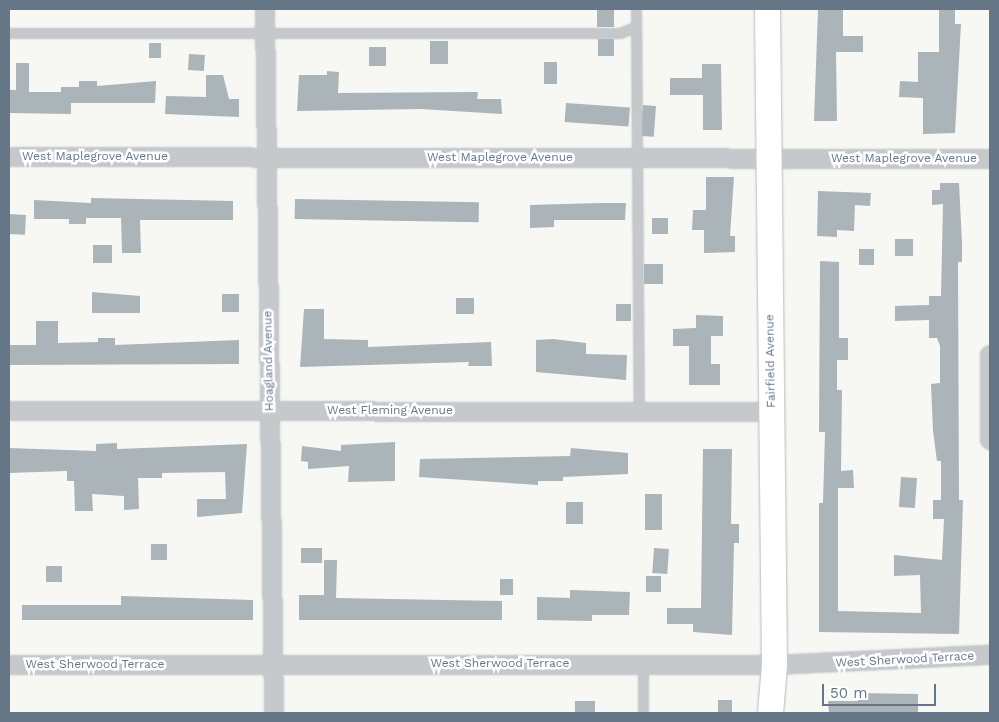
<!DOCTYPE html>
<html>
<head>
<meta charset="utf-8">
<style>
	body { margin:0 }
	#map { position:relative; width:999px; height:722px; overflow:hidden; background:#f7f7f4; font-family:"Work Sans",sans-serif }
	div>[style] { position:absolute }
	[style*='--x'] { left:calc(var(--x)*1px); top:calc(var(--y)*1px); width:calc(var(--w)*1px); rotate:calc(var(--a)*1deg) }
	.building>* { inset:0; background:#abb4b9; transform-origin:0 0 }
	.roads { filter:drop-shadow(0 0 1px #b7bcc1) drop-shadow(0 0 1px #b7bcc1) }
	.service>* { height:9px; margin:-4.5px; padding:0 4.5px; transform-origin:4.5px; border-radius:4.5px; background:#c5c9cc }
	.minor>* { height:18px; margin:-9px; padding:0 9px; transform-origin:9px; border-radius:9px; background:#c5c9cc }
	.secondary>* { height:25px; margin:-12.5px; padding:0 12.5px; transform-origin:12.5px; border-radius:12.5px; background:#fff }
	span { translate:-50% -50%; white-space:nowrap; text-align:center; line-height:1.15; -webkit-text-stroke:5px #fff; paint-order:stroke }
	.street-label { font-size:12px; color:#657787 }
	.frame { position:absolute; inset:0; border:10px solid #657787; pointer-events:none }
	.scale { position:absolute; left:822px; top:684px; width:114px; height:22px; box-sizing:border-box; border:2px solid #657787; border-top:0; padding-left:6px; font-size:15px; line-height:18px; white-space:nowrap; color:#657787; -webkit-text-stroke:4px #fff; paint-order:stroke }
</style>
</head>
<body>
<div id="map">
	<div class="building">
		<div style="left:597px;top:9px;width:17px;height:18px"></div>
		<div style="clip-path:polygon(818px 9px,843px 9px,843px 36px,863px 36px,863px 52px,836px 52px,837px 121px,814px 121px)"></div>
		<div style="clip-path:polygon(939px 9px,955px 9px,955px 24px,961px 24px,955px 133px,923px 134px,923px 98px,899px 97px,900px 81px,918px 82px,918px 52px,939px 52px)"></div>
		<div style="left:598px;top:39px;width:16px;height:17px"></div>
		<div style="left:430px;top:41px;width:18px;height:23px"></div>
		<div style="left:149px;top:43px;width:12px;height:15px"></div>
		<div style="left:369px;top:47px;width:17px;height:19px"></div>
		<div style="left:189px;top:54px;width:16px;height:16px;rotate:4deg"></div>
		<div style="left:544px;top:62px;width:13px;height:22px"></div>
		<div style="clip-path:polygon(16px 63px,29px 63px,29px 92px,61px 92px,61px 87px,79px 87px,79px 81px,97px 81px,97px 86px,156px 81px,155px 103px,71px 103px,71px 114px,9px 113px,9px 90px,16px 90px)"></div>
		<div style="clip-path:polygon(702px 64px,721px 64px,722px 130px,703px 130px,703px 95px,670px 95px,670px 78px,702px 78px)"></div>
		<div style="clip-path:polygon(327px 71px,339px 72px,338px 93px,478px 92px,477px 99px,501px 99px,502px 114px,421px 109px,297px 111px,299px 75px,327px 75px)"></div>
		<div style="clip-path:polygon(206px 75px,223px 75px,229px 99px,239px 99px,239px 117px,165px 114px,166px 96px,206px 97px)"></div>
		<div style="left:566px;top:103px;width:64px;height:19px;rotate:4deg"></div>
		<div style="left:643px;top:105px;width:13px;height:31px;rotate:4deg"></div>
		<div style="clip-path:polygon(706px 177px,734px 177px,730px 236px,735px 236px,735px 252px,704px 253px,704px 230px,692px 230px,693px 210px,706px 210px)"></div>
		<div style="clip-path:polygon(940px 183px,959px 183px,962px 243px,962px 262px,958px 262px,959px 500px,963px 500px,959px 634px,819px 632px,819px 503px,823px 503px,825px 432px,819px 432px,820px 261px,839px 262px,839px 338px,848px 338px,848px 360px,837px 360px,837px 390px,842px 390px,841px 471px,853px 470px,854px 488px,838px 488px,838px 611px,921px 613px,920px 575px,894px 576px,894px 555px,942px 560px,944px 519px,933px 519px,933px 500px,941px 500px,941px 461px,937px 461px,933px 431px,931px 384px,940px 383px,940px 346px,937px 338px,929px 338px,929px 320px,895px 321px,895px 306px,929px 305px,929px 296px,941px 296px,943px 204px,932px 205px,932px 190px,940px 190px)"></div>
		<div style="clip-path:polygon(818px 191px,871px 193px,870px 206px,855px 205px,854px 231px,837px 230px,837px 237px,817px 236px)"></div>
		<div style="clip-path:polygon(91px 198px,233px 201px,233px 220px,140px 220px,141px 253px,122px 253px,121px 218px,86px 218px,86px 224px,69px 224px,69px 219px,34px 219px,34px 200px,91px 203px)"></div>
		<div style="left:295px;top:199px;width:184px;height:20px;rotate:1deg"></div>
		<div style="clip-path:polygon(602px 203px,626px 203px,625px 220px,554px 220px,554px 227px,530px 228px,530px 205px)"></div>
		<div style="left:9px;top:214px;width:17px;height:20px;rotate:3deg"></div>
		<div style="left:652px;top:218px;width:16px;height:16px"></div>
		<div style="left:895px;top:239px;width:18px;height:17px"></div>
		<div style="left:93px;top:245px;width:19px;height:18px"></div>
		<div style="left:859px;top:249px;width:15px;height:16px"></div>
		<div style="left:644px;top:264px;width:19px;height:20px"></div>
		<div style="clip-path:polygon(92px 292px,140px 296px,140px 313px,92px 313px)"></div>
		<div style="left:222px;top:294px;width:17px;height:18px"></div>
		<div style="left:456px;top:298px;width:18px;height:16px"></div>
		<div style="left:616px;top:304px;width:15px;height:17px"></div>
		<div style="clip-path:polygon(304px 309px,324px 309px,324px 339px,368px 340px,368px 347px,491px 342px,492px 366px,468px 366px,469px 362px,300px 367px)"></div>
		<div style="clip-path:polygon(696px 315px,723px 316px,723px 336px,711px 336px,711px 364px,720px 364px,720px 385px,689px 385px,689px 346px,673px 346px,673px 329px,696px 328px)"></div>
		<div style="clip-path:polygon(36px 321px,58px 321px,58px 343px,98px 342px,98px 338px,115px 338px,115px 345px,239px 340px,239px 364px,9px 365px,9px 345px,36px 345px)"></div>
		<div style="clip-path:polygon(553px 339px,586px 343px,586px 354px,627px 355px,626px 380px,536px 372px,536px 340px)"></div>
		<div style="clip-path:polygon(395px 442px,395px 481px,348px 482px,349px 466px,308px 469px,308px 462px,301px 461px,302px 446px,341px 451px,341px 445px)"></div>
		<div style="clip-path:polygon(117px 443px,117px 449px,247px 444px,242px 513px,197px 517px,197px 499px,226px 499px,225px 472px,162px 473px,162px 478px,138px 478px,139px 509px,124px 510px,124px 496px,92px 494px,93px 511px,75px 511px,74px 481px,67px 481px,67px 471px,9px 473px,9px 448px,96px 451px,96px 444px)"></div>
		<div style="clip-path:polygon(571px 448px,628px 453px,628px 474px,563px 477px,563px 481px,538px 481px,538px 485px,419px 477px,420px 459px,570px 456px)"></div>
		<div style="clip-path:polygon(703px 449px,732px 449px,731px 524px,739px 524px,739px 543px,734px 543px,732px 635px,693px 632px,693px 624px,667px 624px,667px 608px,701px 608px)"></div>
		<div style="left:901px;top:477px;width:16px;height:30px;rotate:4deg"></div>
		<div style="left:645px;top:494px;width:17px;height:36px"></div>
		<div style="left:566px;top:502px;width:17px;height:22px"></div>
		<div style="left:151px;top:544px;width:16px;height:16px"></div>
		<div style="left:322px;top:548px;width:15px;height:21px;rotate:90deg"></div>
		<div style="left:654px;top:548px;width:15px;height:25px;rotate:4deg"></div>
		<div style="clip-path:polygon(324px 560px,337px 560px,336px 598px,502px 601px,502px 620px,299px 620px,299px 595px,324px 595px)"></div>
		<div style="left:46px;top:566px;width:16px;height:16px"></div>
		<div style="left:646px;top:576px;width:15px;height:16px"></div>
		<div style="left:500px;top:579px;width:13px;height:16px"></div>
		<div style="clip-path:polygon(570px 590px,630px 592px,629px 615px,592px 615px,592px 621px,537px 620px,537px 597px,570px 598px)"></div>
		<div style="clip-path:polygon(121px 596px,253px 600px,253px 620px,22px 620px,22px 605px,121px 605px)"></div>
		<div style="clip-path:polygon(858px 693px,918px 694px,918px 713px,829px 713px,828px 701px,858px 701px)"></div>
		<div style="left:718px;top:700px;width:14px;height:13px"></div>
		<div style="left:575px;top:701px;width:20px;height:12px"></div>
	</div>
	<div class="roads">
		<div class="service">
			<div style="--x:636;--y:9;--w:403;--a:89.6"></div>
			<div style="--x:9;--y:33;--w:611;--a:0"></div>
			<div style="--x:620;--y:33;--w:16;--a:-22"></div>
			<div style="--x:643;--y:664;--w:49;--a:90"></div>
		</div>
		<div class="minor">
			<div style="--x:265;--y:9;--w:704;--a:89.27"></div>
			<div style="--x:9;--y:157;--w:981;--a:0.12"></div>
			<div style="--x:990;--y:355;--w:85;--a:90"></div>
			<div style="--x:9;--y:411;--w:763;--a:0.08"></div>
			<div style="--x:9;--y:665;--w:765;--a:0"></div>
			<div style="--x:774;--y:665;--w:216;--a:-2.7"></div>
		</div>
		<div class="secondary">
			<div style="--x:767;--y:9;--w:656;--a:89.39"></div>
			<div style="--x:774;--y:665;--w:48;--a:94.8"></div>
		</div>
	</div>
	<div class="street-label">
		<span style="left:95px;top:157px">West Maplegrove Avenue</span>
		<span style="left:500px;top:158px">West Maplegrove Avenue</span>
		<span style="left:904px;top:159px">West Maplegrove Avenue</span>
		<span style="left:269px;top:361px;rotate:-91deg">Hoagland Avenue</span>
		<span style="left:771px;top:361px;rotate:-91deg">Fairfield Avenue</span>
		<span style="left:390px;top:411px">West Fleming Avenue</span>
		<span style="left:905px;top:660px;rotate:-3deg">West Sherwood Terrace</span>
		<span style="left:500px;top:664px">West Sherwood Terrace</span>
		<span style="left:95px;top:665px">West Sherwood Terrace</span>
	</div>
	<div class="frame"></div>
	<div class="scale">50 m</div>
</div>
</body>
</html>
